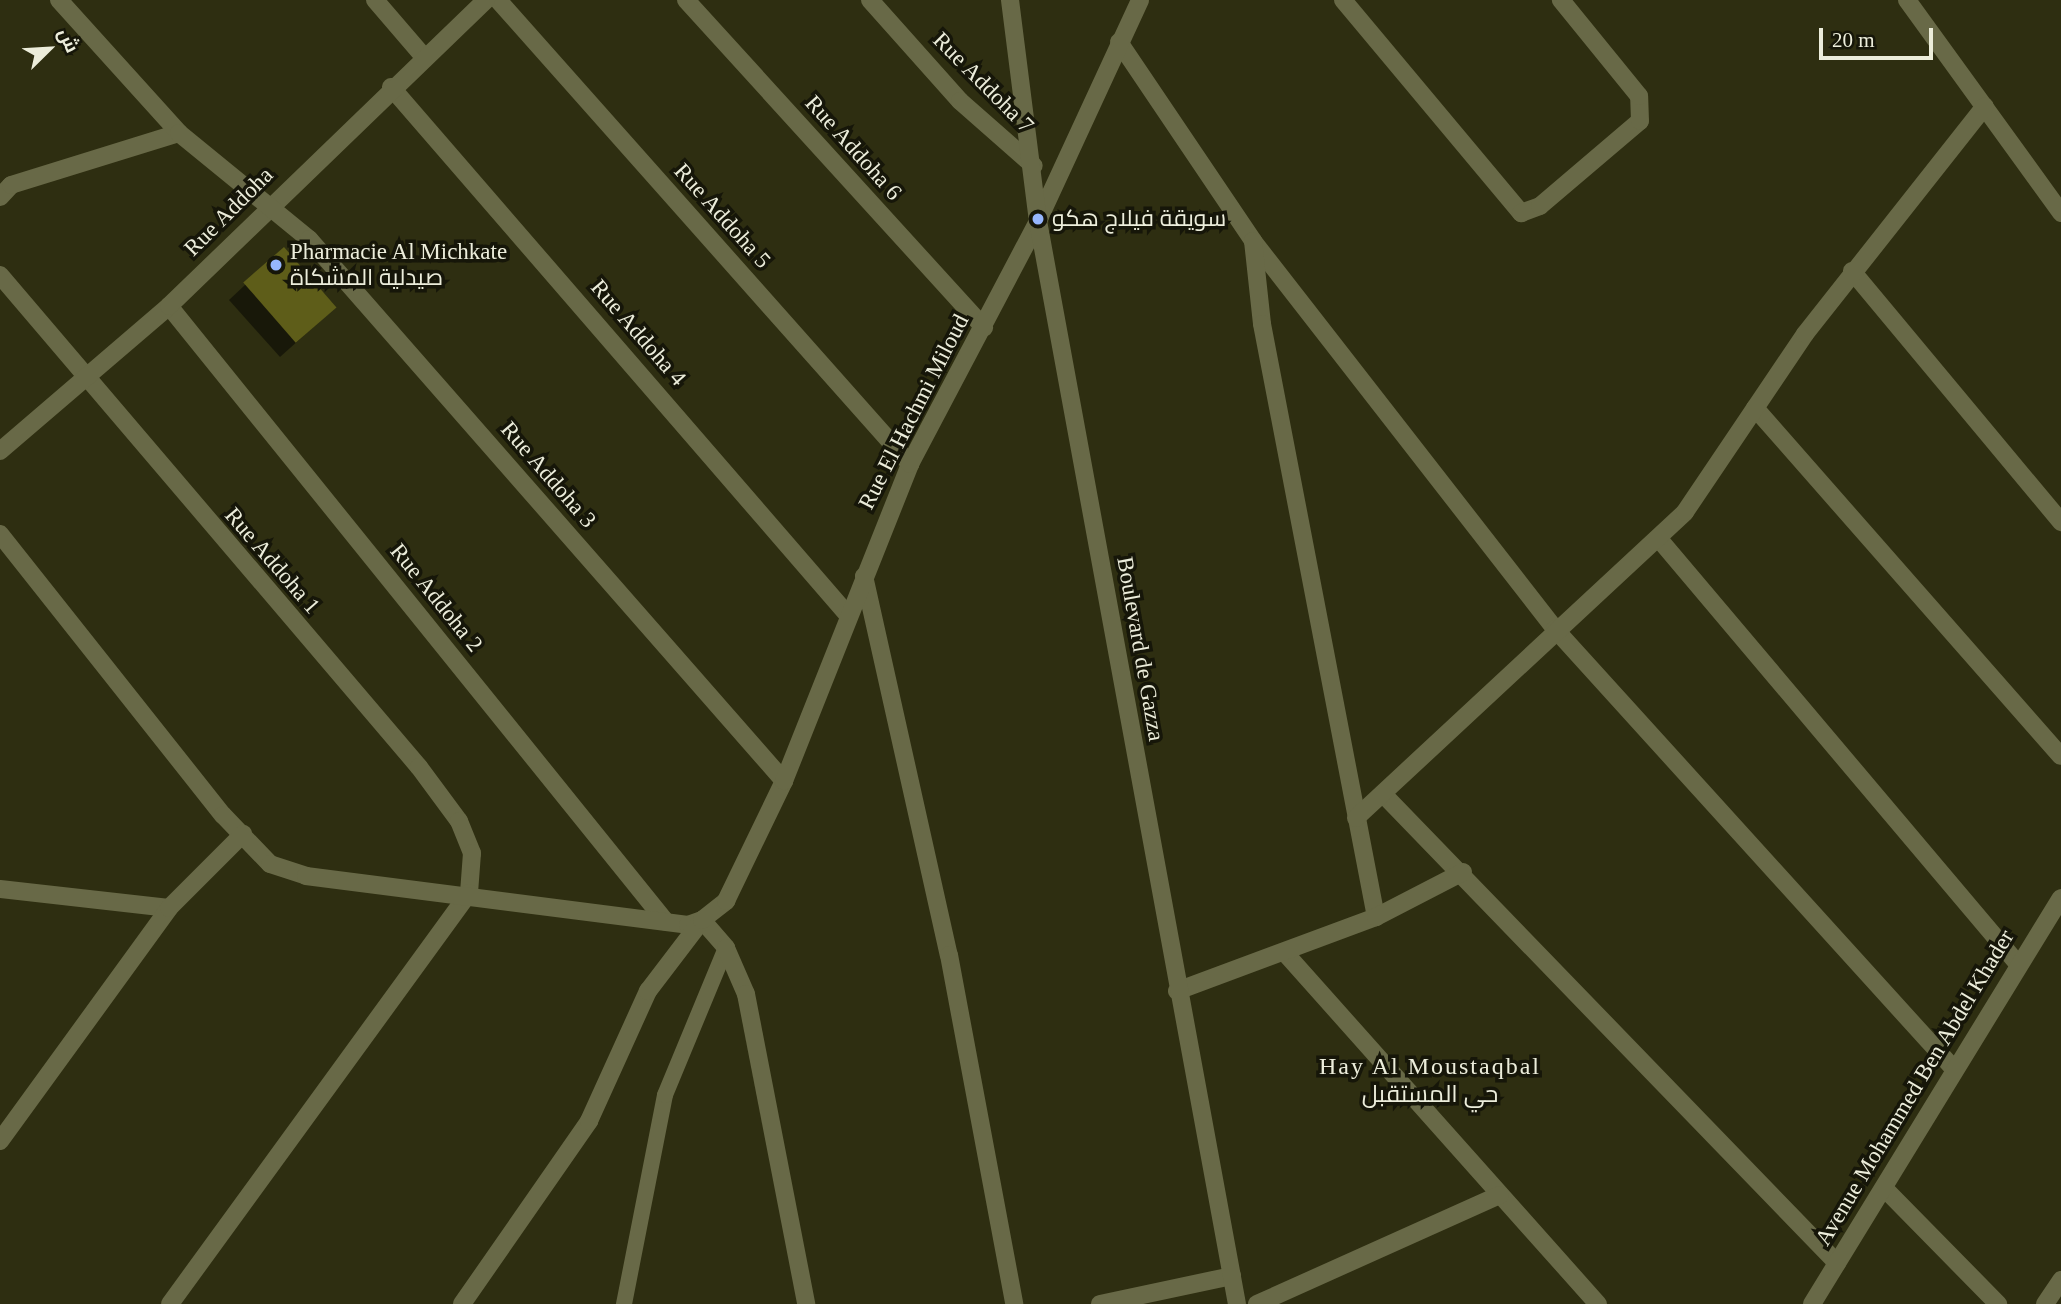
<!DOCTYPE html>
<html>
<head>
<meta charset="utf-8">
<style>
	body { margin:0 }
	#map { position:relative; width:2061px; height:1304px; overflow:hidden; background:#2e2e11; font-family:"Times New Roman",Cairo,serif }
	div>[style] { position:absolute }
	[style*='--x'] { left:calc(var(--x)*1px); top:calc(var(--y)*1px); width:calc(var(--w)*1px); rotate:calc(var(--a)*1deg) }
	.shadow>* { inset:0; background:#0007 }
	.building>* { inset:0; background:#5e5d19; transform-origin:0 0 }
	.service>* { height:16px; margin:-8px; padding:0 8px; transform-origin:8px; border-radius:8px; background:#686947 }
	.minor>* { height:18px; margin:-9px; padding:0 9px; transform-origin:9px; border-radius:9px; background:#686947 }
	.tertiary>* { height:18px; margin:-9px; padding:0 9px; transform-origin:9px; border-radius:9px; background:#686947 }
	.dots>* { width:19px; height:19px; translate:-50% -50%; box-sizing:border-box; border:4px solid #161609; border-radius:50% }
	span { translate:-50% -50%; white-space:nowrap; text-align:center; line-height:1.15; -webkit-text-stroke:7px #161609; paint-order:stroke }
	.street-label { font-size:23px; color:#eceddb }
	.poi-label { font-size:23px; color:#eceddb }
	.left { translate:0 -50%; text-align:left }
	.neighbourhood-label { font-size:24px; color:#eceddb; letter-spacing:2px }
	.north { position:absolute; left:14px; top:14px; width:70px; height:70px; -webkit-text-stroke:5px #161609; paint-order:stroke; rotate:66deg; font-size:19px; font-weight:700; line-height:28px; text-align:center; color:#eceddb }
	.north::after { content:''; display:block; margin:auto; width:24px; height:32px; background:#eceddb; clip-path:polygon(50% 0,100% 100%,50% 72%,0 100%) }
	.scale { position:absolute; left:1819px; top:28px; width:114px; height:32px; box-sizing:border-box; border:4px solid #eceddb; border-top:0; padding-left:9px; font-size:21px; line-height:24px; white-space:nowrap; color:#eceddb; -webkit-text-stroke:5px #161609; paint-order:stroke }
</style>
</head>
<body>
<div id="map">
	<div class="shadow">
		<div style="clip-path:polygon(246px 284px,318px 323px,280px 357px,229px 300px)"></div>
	</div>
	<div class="building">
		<div style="left:284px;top:247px;width:80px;height:54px;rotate:49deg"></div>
	</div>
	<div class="service">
		<div style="--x:624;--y:1304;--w:213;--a:-78.9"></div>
		<div style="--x:665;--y:1095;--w:159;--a:-67.5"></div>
	</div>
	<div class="minor">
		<div style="--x:375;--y:0;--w:75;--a:49.3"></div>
		<div style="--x:498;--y:0;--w:621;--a:48.4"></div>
		<div style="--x:686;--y:0;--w:443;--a:47.7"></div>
		<div style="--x:870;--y:0;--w:135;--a:48.3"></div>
		<div style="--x:960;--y:101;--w:98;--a:41.3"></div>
		<div style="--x:1343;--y:0;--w:278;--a:50.1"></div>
		<div style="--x:1521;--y:213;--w:20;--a:-20"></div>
		<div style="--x:1540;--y:206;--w:131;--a:-40.4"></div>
		<div style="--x:1640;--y:121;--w:25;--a:-92"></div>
		<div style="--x:1639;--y:96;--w:124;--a:-129.1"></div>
		<div style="--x:1907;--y:0;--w:263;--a:54.1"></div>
		<div style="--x:1119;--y:42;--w:240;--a:56"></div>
		<div style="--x:1253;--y:241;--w:492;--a:52.1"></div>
		<div style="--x:1555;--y:629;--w:593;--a:47.8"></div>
		<div style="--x:391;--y:87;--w:697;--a:49.13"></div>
		<div style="--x:0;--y:197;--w:16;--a:-47"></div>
		<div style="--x:11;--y:185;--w:176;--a:-17.2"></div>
		<div style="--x:1253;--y:241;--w:83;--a:83.8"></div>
		<div style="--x:1262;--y:324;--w:604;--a:79.12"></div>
		<div style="--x:1852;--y:271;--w:327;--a:50.2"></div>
		<div style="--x:0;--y:275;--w:646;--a:49.58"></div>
		<div style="--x:419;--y:767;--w:67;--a:53.5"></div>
		<div style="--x:459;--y:821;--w:35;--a:68"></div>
		<div style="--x:472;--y:853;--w:40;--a:94.3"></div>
		<div style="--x:469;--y:893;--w:508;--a:126.04"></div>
		<div style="--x:169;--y:306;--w:791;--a:51.1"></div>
		<div style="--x:1755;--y:408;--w:463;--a:48.7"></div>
		<div style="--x:0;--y:451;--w:223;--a:-40.6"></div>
		<div style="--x:169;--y:306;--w:441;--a:-44"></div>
		<div style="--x:0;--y:534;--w:359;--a:51.6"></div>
		<div style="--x:223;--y:815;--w:68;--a:46.2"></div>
		<div style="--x:270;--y:864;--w:38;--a:18"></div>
		<div style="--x:306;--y:876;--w:385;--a:7.3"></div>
		<div style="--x:688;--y:925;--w:15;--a:-20"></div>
		<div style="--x:1659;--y:539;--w:555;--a:49.82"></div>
		<div style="--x:864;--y:576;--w:388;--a:77.4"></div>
		<div style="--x:949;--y:955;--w:355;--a:79.4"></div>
		<div style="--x:1385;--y:796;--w:650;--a:45.94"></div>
		<div style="--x:1356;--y:818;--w:449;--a:-42.9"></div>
		<div style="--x:1685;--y:512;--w:215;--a:-56"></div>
		<div style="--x:1805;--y:334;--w:290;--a:-51.7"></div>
		<div style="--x:0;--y:889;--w:170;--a:6.4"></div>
		<div style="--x:702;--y:920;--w:37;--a:49"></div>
		<div style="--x:726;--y:948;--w:50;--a:66.5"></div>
		<div style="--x:746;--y:994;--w:316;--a:79"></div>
		<div style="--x:1286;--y:954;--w:469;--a:48.3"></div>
		<div style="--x:1177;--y:991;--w:212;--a:-20.4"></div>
		<div style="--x:1376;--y:917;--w:98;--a:-27.3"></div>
		<div style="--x:0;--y:1141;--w:288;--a:-54"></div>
		<div style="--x:169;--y:908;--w:105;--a:-45"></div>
		<div style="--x:1884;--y:1188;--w:163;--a:45.5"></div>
		<div style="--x:462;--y:1304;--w:223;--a:-55.2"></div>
		<div style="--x:589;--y:1121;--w:143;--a:-65.6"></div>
		<div style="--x:648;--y:991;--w:89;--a:-52.7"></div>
		<div style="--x:702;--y:920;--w:31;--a:-38"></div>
		<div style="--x:726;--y:901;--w:133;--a:-64.2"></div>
		<div style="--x:1100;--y:1304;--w:135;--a:-12"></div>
		<div style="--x:1257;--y:1304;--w:266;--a:-24.2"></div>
		<div style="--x:2045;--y:1304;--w:29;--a:-56"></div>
	</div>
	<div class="tertiary">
		<div style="--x:59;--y:0;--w:179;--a:47.9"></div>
		<div style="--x:179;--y:133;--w:168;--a:39.2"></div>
		<div style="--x:309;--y:239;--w:721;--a:48.77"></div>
		<div style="--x:784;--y:781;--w:341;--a:-68.3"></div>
		<div style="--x:910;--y:464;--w:275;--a:-62.2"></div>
		<div style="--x:1038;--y:221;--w:243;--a:-65.2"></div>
		<div style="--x:1010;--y:0;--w:223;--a:82.8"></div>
		<div style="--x:1038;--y:221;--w:1101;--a:79.59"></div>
		<div style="--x:1812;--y:1304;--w:476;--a:-58.5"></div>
	</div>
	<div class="dots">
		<div style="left:1038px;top:219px;background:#96b6fd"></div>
		<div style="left:276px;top:265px;background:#96b6fd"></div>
	</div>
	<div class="street-label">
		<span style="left:983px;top:83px;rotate:45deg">Rue Addoha 7</span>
		<span style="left:853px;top:148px;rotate:48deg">Rue Addoha 6</span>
		<span style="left:229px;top:212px;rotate:-45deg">Rue Addoha</span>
		<span style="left:722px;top:216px;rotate:48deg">Rue Addoha 5</span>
		<span style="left:638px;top:333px;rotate:49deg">Rue Addoha 4</span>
		<span style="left:914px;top:412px;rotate:-63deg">Rue El Hachmi Miloud</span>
		<span style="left:548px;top:475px;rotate:49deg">Rue Addoha 3</span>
		<span style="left:272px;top:561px;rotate:49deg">Rue Addoha 1</span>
		<span style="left:436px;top:598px;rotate:51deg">Rue Addoha 2</span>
		<span style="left:1140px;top:649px;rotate:80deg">Boulevard de Gazza</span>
		<span style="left:1915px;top:1088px;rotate:-59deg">Avenue Mohammed Ben Abdel Khader</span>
	</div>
	<div class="poi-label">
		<span class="left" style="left:1052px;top:219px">سويقة فيلاج هكو</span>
		<span class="left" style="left:290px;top:265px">Pharmacie Al Michkate<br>صيدلية المشكاة</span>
	</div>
	<div class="neighbourhood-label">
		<span style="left:1430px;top:1081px">Hay Al Moustaqbal<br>حي المستقبل</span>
	</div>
	<div class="north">ش</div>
	<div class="scale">20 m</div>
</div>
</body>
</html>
